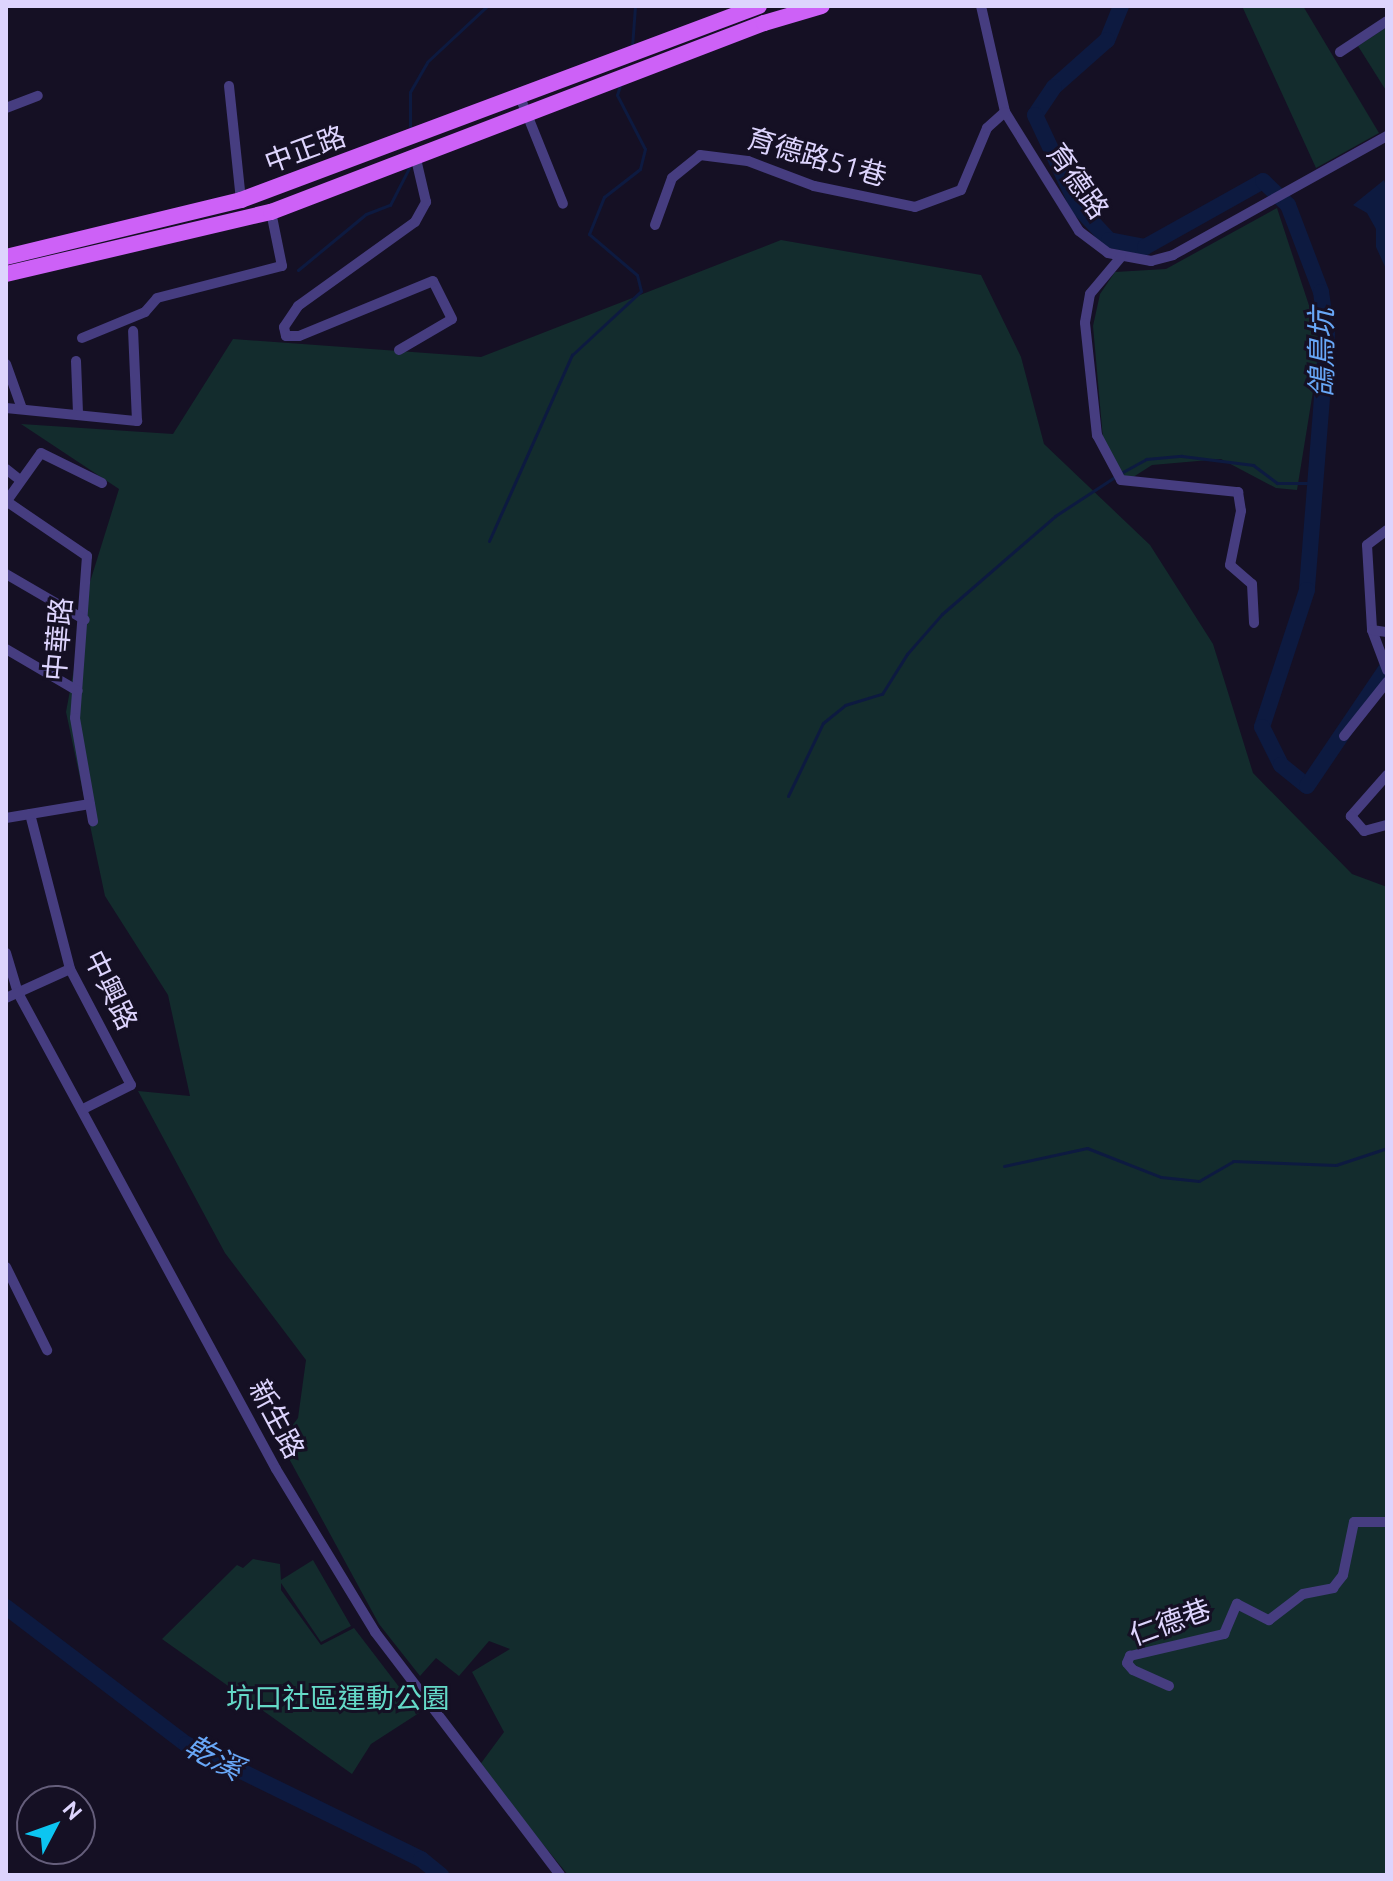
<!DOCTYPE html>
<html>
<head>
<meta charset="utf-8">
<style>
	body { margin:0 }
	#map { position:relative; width:1393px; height:1881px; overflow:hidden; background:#151024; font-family:Ubuntu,"Noto Sans TC",sans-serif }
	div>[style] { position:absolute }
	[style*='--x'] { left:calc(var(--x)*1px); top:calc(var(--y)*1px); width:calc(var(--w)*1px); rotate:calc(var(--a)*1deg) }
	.green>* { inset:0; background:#132c2d }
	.water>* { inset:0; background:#0d1a40 }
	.stream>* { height:3px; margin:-1.5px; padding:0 1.5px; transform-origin:1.5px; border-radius:1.5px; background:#0d1a40 }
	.river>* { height:16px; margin:-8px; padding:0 8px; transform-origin:8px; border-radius:8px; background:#0d1a40 }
	.minor>* { height:10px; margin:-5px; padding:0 5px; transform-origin:5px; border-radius:5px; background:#463d80 }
	.primary>* { height:16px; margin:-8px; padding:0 8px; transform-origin:8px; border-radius:8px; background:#cd61f7 }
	span { translate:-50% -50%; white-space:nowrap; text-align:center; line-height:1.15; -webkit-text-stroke:6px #151024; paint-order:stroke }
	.street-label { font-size:28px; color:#ddd4fd }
	.park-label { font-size:28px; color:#64d9c7 }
	.water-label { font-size:30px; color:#68a7f7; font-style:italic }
	.frame { position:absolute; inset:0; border:8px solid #ddd4fd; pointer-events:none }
	.north { position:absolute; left:16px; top:1785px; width:80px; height:80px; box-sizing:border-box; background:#151024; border:2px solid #655e7b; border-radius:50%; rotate:49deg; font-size:22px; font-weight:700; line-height:32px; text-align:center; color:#ddd4fd }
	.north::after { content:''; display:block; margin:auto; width:28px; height:36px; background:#0cc5f1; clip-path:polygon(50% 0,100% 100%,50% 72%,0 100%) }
</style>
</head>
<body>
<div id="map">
	<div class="green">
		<div style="clip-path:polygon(1242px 6px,1303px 6px,1379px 133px,1316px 168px)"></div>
		<div style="clip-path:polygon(1387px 27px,1387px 92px,1358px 46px)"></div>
		<div style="clip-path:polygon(1277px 208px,1321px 342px,1297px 490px,1276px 488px,1221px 459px,1152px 465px,1127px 481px,1103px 439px,1093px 326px,1100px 294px,1115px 272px,1166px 269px)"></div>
		<div style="clip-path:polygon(781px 240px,981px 275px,1021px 357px,1044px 444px,1150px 545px,1213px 644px,1253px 773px,1352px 874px,1387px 887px,1387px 1875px,568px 1875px,479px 1766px,504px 1732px,472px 1672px,510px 1649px,489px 1641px,459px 1676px,436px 1658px,420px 1676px,379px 1624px,280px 1442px,298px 1418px,306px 1360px,225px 1253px,138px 1091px,190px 1096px,168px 995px,105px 896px,66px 712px,90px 582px,119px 489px,21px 424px,173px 434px,233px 339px,481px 357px)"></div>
		<div style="clip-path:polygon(253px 1559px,280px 1564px,281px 1580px,313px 1560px,351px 1626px,321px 1642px,281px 1583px,281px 1590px,321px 1645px,354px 1628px,419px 1713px,371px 1744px,352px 1774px,162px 1639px,237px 1565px,243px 1568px)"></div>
	</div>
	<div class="water">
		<div style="clip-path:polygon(1384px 180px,1387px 189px,1387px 271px,1376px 247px,1376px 229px,1367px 213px,1353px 205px)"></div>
	</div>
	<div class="stream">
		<div style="--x:632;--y:47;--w:41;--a:-85.8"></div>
		<div style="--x:410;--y:126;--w:34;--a:-90"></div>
		<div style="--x:410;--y:92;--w:34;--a:-60"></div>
		<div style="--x:427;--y:62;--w:82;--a:-43"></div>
		<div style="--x:298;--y:270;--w:88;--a:-39.5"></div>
		<div style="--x:366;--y:214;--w:26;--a:-21"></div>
		<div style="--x:390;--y:205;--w:42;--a:-62.8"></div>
		<div style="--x:489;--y:541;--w:204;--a:-66"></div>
		<div style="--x:572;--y:355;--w:94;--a:-42.8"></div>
		<div style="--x:641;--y:291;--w:16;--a:-104"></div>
		<div style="--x:637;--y:275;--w:63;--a:-139.5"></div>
		<div style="--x:589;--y:234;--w:40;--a:-68"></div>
		<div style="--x:604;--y:197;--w:46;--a:-37.9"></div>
		<div style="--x:640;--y:169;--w:21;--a:-76"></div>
		<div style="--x:645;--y:149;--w:61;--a:-117.4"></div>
		<div style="--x:617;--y:95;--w:10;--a:-73"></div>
		<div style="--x:788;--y:796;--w:81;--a:-64.4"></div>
		<div style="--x:823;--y:723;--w:28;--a:-39"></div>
		<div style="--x:845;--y:705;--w:39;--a:-17"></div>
		<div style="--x:882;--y:694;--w:47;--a:-58"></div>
		<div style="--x:907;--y:654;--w:53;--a:-48.8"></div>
		<div style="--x:942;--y:614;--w:150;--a:-40.9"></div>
		<div style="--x:1055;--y:516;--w:79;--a:-33.1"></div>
		<div style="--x:1121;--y:473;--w:29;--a:-29"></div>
		<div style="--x:1146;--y:459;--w:36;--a:-5"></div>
		<div style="--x:1182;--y:456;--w:72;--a:7.2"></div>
		<div style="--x:1253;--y:465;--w:30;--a:37"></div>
		<div style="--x:1277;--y:483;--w:36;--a:0"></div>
		<div style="--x:1004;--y:1166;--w:85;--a:-12.2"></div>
		<div style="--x:1087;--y:1148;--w:79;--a:21.4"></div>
		<div style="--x:1161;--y:1177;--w:38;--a:6"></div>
		<div style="--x:1199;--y:1181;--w:39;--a:-30"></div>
		<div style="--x:1233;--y:1161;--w:103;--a:2.2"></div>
		<div style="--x:1336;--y:1165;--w:54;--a:-18.4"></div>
	</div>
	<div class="river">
		<div style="--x:1121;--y:6;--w:37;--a:112"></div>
		<div style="--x:1107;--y:40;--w:71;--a:138.4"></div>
		<div style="--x:1054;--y:87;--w:34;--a:124"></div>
		<div style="--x:1035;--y:115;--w:102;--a:64.9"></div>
		<div style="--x:1078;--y:207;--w:45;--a:46.8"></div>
		<div style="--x:1109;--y:240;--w:37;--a:11"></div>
		<div style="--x:1145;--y:247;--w:135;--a:-29.2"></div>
		<div style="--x:1263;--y:181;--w:35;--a:44"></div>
		<div style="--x:1288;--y:205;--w:93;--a:69.2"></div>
		<div style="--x:1321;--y:292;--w:42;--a:81.9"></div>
		<div style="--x:1327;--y:334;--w:257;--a:94.5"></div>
		<div style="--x:1307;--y:590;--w:144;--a:108.2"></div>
		<div style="--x:1262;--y:727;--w:42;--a:63.4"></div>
		<div style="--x:1281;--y:765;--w:33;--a:39"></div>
		<div style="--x:1307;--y:786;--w:143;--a:-55.9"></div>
		<div style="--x:6;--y:1607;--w:226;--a:37.3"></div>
		<div style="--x:186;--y:1744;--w:262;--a:26.1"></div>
		<div style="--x:421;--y:1859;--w:26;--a:39"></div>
	</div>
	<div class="minor">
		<div style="--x:981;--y:6;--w:109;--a:77.2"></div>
		<div style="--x:1005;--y:112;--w:140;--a:58.1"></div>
		<div style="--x:1079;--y:231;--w:36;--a:37"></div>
		<div style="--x:1108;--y:253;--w:44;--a:10.5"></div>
		<div style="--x:1151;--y:261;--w:23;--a:-15"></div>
		<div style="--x:1173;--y:255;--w:245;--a:-29.1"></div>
		<div style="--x:1340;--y:52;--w:56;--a:-33.4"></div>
		<div style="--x:229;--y:86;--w:115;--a:84"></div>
		<div style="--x:520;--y:97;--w:115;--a:68.1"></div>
		<div style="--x:6;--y:108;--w:34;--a:-21"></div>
		<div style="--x:655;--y:225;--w:50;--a:-70.1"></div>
		<div style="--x:672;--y:178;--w:36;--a:-39"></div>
		<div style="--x:700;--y:155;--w:48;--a:7.1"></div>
		<div style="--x:748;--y:161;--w:71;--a:20.7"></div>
		<div style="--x:814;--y:186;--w:103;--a:11.7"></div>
		<div style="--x:915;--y:207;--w:49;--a:-20.3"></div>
		<div style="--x:961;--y:190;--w:67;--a:-67.2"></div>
		<div style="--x:987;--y:128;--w:24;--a:-42"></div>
		<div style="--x:1121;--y:257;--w:48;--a:130"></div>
		<div style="--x:1090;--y:294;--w:29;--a:100"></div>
		<div style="--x:1085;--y:323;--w:113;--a:83.9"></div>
		<div style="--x:1097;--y:435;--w:51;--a:61.9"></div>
		<div style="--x:1121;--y:480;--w:118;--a:5.9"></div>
		<div style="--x:1238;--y:492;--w:19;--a:81"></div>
		<div style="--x:1241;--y:511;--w:55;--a:101.5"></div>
		<div style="--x:1230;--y:565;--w:29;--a:41"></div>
		<div style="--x:1252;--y:584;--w:39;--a:87"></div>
		<div style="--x:82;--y:338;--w:68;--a:-22.4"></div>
		<div style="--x:145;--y:312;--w:18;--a:-49"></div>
		<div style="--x:157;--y:298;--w:129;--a:-14.4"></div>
		<div style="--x:282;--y:266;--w:55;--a:-101.5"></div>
		<div style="--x:399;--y:350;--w:61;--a:-30.3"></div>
		<div style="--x:452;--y:319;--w:42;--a:-116.6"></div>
		<div style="--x:433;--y:281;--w:145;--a:157.7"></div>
		<div style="--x:299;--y:336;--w:13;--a:180"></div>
		<div style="--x:286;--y:336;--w:9;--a:-103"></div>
		<div style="--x:284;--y:327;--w:25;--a:-56"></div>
		<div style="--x:298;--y:306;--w:144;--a:-35.7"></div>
		<div style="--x:415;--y:222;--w:23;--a:-61"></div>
		<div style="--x:426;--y:202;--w:44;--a:-103.1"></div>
		<div style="--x:76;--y:361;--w:53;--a:87.8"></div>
		<div style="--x:6;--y:364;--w:45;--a:70.3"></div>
		<div style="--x:6;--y:408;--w:132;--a:5.7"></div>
		<div style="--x:137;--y:421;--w:90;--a:-92.5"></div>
		<div style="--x:6;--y:469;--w:16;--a:38"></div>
		<div style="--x:6;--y:501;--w:98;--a:34.2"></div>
		<div style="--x:87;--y:556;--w:162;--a:94.2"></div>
		<div style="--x:75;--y:718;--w:105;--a:80.1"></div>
		<div style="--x:6;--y:502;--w:60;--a:-54.5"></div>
		<div style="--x:41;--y:453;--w:68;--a:26.2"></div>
		<div style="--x:1387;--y:530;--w:25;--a:143"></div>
		<div style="--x:1367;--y:545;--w:85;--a:86.6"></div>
		<div style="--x:1372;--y:630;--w:43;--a:69.4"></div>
		<div style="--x:6;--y:574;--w:91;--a:30.2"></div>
		<div style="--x:1372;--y:630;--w:15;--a:8"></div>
		<div style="--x:6;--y:649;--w:83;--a:30.3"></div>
		<div style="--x:1344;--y:736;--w:69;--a:-51.5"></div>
		<div style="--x:1387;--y:775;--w:55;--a:131.3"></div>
		<div style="--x:1351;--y:816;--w:20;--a:49"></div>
		<div style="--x:1364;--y:831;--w:24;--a:-15"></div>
		<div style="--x:30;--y:814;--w:160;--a:75.5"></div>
		<div style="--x:70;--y:969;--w:131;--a:62.3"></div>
		<div style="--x:131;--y:1085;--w:54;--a:153.4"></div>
		<div style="--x:6;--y:818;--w:85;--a:-9.5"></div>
		<div style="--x:6;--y:953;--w:42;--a:73.3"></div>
		<div style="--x:18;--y:993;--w:541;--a:61.54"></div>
		<div style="--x:276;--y:1469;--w:191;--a:58.7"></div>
		<div style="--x:375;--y:1632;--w:305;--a:52.7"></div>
		<div style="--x:6;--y:998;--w:70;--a:-24.4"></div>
		<div style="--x:6;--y:1267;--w:93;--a:63.7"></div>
		<div style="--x:1169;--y:1686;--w:39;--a:-156"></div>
		<div style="--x:1133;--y:1670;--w:9;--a:-131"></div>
		<div style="--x:1127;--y:1663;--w:8;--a:-67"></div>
		<div style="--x:1130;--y:1656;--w:97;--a:-13.2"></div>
		<div style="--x:1224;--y:1634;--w:33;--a:-67"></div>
		<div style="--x:1237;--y:1604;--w:36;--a:27"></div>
		<div style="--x:1269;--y:1620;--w:43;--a:-37.4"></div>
		<div style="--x:1303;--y:1594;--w:31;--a:-11"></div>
		<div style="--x:1333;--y:1588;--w:16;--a:-52"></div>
		<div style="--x:1343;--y:1575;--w:54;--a:-78.3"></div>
		<div style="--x:1354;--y:1522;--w:33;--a:0"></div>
	</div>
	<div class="primary">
		<div style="--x:6;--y:257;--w:242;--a:-13.6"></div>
		<div style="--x:241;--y:200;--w:553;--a:-20.53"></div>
		<div style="--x:6;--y:274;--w:272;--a:-13.2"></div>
		<div style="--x:271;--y:212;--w:528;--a:-20.98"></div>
		<div style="--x:764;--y:23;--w:60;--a:-16.3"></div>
	</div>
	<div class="street-label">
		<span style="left:305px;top:149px;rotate:-20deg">中正路</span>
		<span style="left:817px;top:157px;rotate:16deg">育德路51巷</span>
		<span style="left:1078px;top:181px;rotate:55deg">育德路</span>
		<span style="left:58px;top:639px;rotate:-85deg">中華路</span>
		<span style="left:111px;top:990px;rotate:64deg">中興路</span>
		<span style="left:277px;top:1419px;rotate:62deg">新生路</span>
		<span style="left:1170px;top:1622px;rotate:-20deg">仁德巷</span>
	</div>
	<div class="park-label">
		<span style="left:338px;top:1698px">坑口社區運動公園</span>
	</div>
	<div class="water-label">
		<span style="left:1321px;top:353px;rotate:-90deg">鴿鳥坑</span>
		<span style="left:214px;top:1757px;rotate:28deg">乾溪</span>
	</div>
	<div class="frame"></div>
	<div class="north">N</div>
</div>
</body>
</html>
